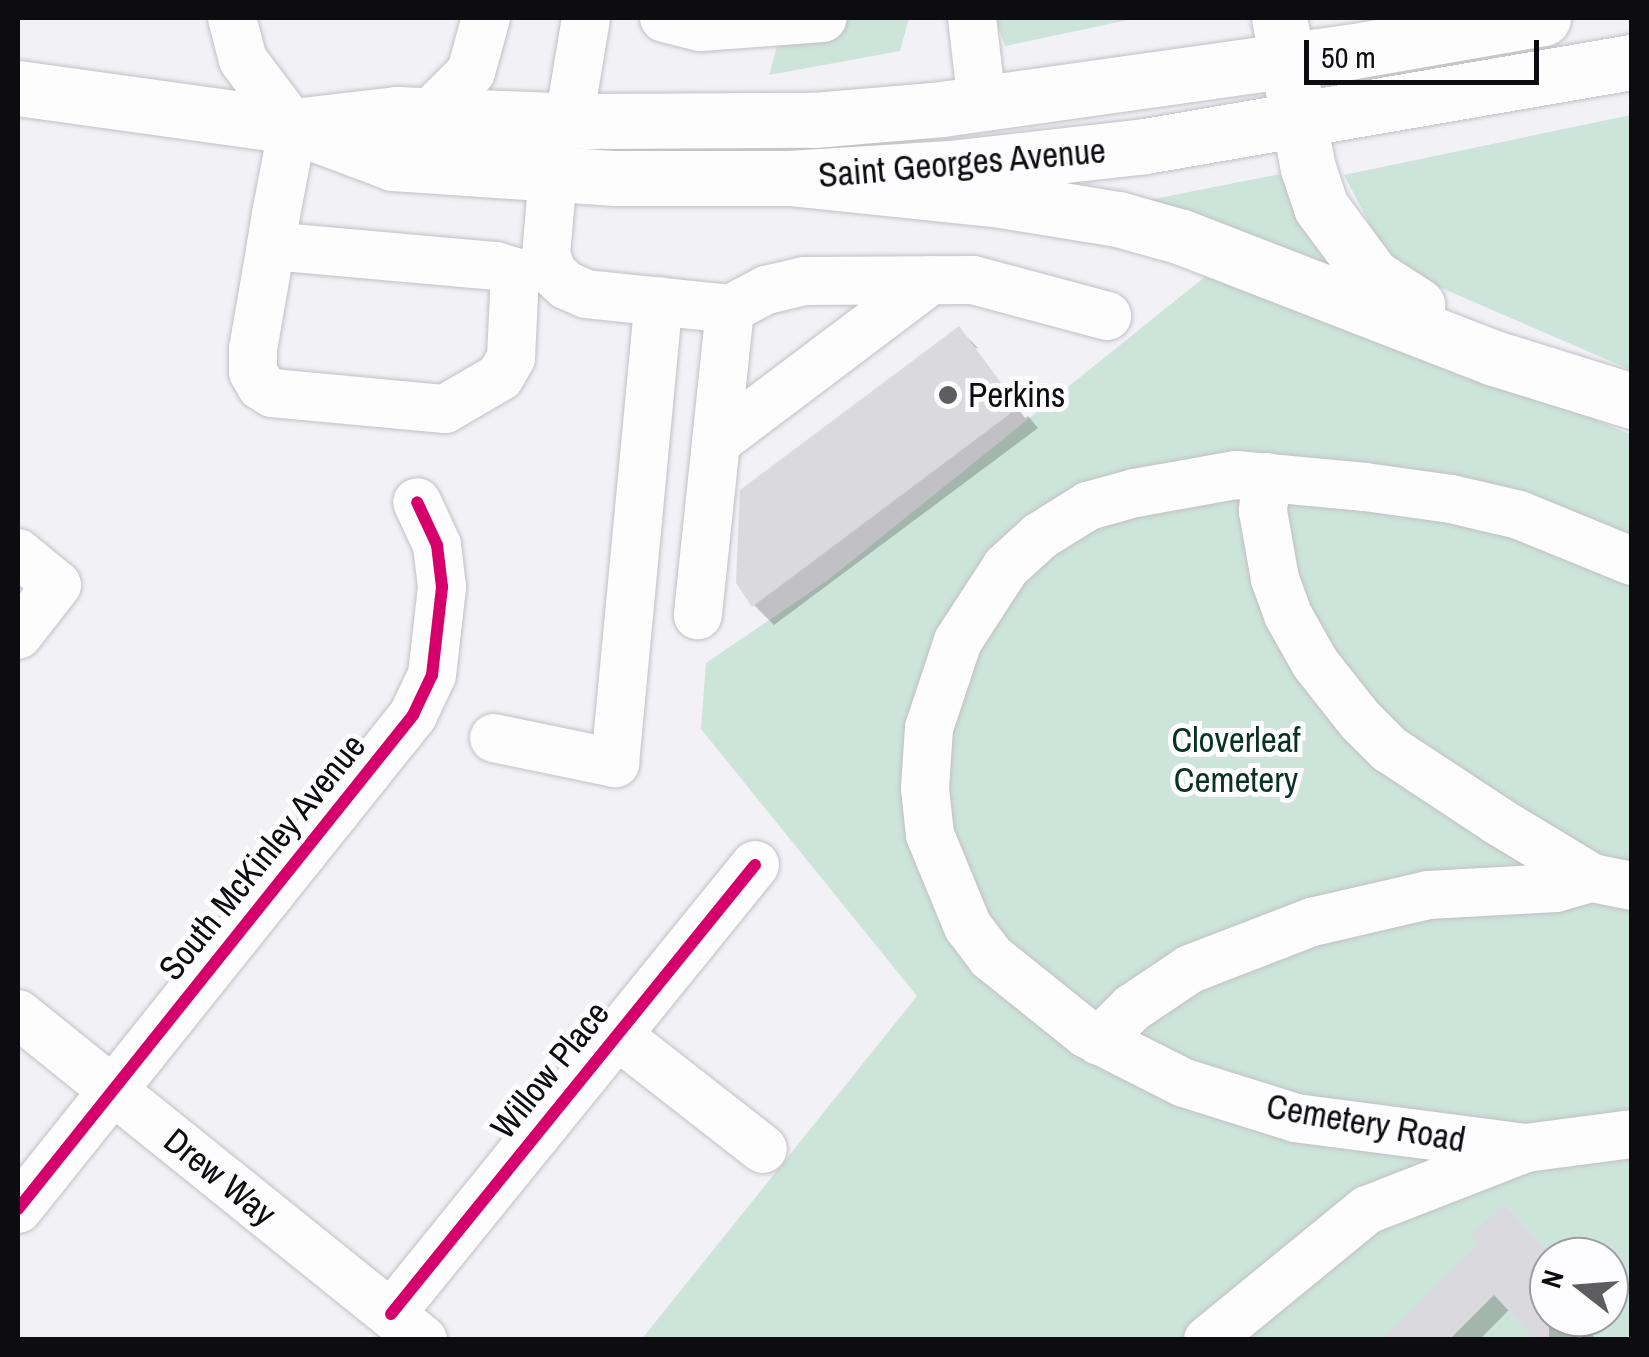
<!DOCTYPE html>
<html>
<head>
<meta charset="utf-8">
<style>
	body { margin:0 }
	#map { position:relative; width:1649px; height:1357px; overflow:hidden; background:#f2f1f6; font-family:"Archivo Narrow",sans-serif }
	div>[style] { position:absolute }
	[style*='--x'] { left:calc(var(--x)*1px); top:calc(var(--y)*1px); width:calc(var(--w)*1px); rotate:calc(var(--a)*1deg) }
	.green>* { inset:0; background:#cce4da }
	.shadow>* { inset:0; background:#0003 }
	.building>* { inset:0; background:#dad9dd }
	.roads { filter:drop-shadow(0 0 2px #c1c0c4) drop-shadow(0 0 2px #c1c0c4) }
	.minor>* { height:48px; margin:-24px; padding:0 24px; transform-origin:24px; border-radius:24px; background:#fdfdfe }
	.major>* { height:55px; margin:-27.5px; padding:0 27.5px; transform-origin:27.5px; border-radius:27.5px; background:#fdfdfe }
	.highway>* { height:55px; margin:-27.5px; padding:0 27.5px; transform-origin:27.5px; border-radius:27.5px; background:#fdfdfe }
	.cycleway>* { height:12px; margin:-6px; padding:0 6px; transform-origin:6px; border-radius:6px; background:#d6006c }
	.dots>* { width:28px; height:28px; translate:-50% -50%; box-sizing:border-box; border:5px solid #fdfdff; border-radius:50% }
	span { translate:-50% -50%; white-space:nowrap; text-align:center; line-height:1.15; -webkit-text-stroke:10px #fdfdff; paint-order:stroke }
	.street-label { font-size:35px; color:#0d0c10 }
	.poi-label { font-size:35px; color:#0d0c10 }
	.left { translate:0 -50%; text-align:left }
	.park-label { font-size:35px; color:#093223 }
	.frame { position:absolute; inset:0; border:20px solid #0d0c10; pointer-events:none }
	.north { position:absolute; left:1529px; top:1237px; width:100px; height:100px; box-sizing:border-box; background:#fdfdff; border:2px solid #9d9d9f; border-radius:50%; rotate:287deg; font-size:28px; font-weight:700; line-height:40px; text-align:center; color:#0d0c10 }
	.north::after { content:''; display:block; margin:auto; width:35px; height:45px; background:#5d5c60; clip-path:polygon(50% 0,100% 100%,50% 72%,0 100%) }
	.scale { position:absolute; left:1304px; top:40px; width:235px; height:45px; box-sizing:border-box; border:5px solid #0d0c10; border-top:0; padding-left:12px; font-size:30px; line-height:35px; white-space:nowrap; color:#0d0c10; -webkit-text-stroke:8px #fdfdff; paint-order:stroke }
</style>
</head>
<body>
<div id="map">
	<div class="green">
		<div style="clip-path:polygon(785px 18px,909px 18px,900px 51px,769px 75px)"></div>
		<div style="clip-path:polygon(995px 18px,1137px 18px,1005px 46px)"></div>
		<div style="clip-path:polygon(1631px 115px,1631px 370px,1409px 274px,1384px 251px,1344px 175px)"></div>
		<div style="clip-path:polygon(1280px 174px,1336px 275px,1144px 201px)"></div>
		<div style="clip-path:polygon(evenodd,1227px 259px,1631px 435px,1631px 1339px,641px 1340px,917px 996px,701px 729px,706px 663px,828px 580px,1227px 259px,1549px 1257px,1609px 1257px,1609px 1317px,1549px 1317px,1549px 1257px)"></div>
	</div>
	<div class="shadow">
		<div style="clip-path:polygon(959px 329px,978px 348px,972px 348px,1025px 418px,1028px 416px,1038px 428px,774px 625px,754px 605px)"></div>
		<div style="clip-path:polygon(1504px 1208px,1551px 1257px,1549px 1317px,1575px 1317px,1597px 1340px,1539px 1340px,1510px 1309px,1479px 1340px,1385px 1340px,1482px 1245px)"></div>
	</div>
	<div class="building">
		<div style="clip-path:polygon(959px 326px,1019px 407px,752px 607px,736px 583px,740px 490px)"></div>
		<div style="clip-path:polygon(1504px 1205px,1549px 1252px,1549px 1340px,1536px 1340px,1494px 1295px,1449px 1340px,1382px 1340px,1478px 1245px,1470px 1236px)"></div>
	</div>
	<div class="roads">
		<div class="minor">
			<div style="--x:232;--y:18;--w:43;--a:75.3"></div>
			<div style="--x:243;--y:60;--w:83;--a:52.9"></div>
			<div style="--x:293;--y:126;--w:90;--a:100.9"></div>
			<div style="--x:276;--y:214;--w:32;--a:99"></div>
			<div style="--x:271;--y:246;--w:105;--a:99.9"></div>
			<div style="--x:253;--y:349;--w:23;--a:90"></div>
			<div style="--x:253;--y:372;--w:16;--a:60"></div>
			<div style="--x:261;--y:386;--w:13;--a:32"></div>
			<div style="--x:272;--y:393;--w:174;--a:5.3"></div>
			<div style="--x:445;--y:409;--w:64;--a:-30.2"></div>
			<div style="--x:500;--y:377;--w:22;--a:-60"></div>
			<div style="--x:511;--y:358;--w:86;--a:-87.3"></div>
			<div style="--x:515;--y:272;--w:21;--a:-163"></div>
			<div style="--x:495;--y:266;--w:225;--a:-174.9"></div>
			<div style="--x:664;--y:18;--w:38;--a:14"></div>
			<div style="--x:701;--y:27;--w:122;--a:-4.2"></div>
			<div style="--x:972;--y:18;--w:86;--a:83.3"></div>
			<div style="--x:427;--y:116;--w:62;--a:-45"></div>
			<div style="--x:471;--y:72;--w:56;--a:-74.5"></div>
			<div style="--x:569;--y:120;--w:103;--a:-80.5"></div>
			<div style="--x:553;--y:175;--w:80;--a:95"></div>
			<div style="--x:546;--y:255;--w:19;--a:69"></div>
			<div style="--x:553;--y:273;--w:18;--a:43"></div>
			<div style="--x:566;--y:285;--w:22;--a:24"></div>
			<div style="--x:586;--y:294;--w:145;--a:5.9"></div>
			<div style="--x:730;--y:309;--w:308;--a:96"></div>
			<div style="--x:730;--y:309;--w:41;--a:-27.8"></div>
			<div style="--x:766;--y:290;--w:39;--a:-13"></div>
			<div style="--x:804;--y:281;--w:169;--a:-0.3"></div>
			<div style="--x:973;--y:280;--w:139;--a:15"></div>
			<div style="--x:716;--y:442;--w:269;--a:-37"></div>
			<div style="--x:1267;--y:477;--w:34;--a:97"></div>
			<div style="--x:1263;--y:511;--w:69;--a:80"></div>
			<div style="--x:1275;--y:579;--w:38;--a:70"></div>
			<div style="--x:1288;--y:615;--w:55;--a:60.6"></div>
			<div style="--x:1315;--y:663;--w:73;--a:51.7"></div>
			<div style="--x:1360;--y:720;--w:41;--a:45"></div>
			<div style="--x:1389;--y:749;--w:131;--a:33.4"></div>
			<div style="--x:1498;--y:821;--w:110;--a:31.2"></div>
			<div style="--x:1592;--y:878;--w:41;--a:11.3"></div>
			<div style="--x:18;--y:553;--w:50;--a:39.4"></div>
			<div style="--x:57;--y:585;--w:63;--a:128"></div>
			<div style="--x:494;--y:738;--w:124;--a:11.7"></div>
			<div style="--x:615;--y:763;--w:464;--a:-84.6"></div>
			<div style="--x:18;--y:1014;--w:520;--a:38.83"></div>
			<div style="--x:617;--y:1035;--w:185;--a:38"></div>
			<div style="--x:1099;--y:1041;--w:47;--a:-45"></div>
			<div style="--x:1132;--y:1008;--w:70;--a:-33.9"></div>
			<div style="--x:1190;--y:969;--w:131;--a:-21.1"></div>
			<div style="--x:1312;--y:922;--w:119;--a:-13.1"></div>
			<div style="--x:1428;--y:895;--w:128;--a:-3.1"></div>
			<div style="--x:1556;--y:888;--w:37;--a:-16"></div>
			<div style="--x:1526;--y:1148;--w:232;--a:-172.6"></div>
			<div style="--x:1296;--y:1118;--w:117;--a:-162.6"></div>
			<div style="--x:1184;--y:1083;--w:109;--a:-153.2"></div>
			<div style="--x:1087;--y:1034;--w:123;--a:-141.3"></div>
			<div style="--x:991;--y:957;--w:38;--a:-127"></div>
			<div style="--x:968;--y:927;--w:100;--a:-112.4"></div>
			<div style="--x:930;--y:835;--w:47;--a:-96.1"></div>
			<div style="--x:925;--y:788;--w:60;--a:-86.2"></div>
			<div style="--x:929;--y:728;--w:92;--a:-71.6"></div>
			<div style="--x:958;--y:641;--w:88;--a:-57"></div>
			<div style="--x:1006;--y:567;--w:46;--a:-42.4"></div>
			<div style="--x:1040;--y:536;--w:57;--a:-32"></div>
			<div style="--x:1088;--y:506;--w:49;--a:-15.5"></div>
			<div style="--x:1135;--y:493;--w:103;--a:-10.1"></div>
			<div style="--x:1236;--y:475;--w:130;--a:5.3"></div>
			<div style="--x:1365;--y:487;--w:87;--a:7.9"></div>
			<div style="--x:1451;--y:499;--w:70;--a:13.2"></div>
			<div style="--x:1519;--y:515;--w:122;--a:22.2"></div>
			<div style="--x:18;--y:1209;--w:633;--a:-51.35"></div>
			<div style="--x:413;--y:715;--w:44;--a:-64.6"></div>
			<div style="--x:432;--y:675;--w:89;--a:-83.5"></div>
			<div style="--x:442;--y:587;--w:42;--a:-96.8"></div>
			<div style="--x:437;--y:545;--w:47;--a:-114.9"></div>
			<div style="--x:391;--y:1314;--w:578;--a:-50.97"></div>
			<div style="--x:1208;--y:1340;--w:205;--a:-39.3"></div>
			<div style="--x:1367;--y:1210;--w:171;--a:-21.3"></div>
			<div style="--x:1526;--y:1148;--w:107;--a:-7.5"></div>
		</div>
		<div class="major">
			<div style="--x:18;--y:88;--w:278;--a:7.9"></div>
			<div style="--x:293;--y:126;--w:104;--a:-6.6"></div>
			<div style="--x:396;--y:114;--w:195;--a:2.1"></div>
			<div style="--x:591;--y:121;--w:223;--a:-0.3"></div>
			<div style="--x:814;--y:120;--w:128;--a:-4.9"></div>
			<div style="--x:942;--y:109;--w:411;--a:-8"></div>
			<div style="--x:1349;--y:52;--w:197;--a:-9.9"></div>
			<div style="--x:305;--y:130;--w:94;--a:20.6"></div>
			<div style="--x:393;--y:163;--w:223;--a:3.9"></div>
			<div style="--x:615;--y:178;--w:174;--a:0"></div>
			<div style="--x:789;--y:178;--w:161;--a:-3.6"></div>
			<div style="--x:950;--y:168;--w:196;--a:-6.4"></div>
			<div style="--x:1145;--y:146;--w:494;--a:-9.8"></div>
		</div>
		<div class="highway">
			<div style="--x:1279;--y:18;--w:153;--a:79.1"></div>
			<div style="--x:1308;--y:168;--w:41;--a:71.6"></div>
			<div style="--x:1321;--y:207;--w:86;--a:53.5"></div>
			<div style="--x:1372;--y:276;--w:54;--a:32.8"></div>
			<div style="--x:789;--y:178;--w:213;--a:5.9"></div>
			<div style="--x:1001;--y:200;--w:119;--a:9.2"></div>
			<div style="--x:1118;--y:219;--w:66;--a:15.7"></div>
			<div style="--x:1182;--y:237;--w:335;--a:21.2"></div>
			<div style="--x:1494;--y:358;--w:145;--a:17.3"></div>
		</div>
	</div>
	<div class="cycleway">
		<div style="--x:18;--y:1209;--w:633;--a:-51.35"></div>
		<div style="--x:413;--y:715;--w:44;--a:-64.6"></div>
		<div style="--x:432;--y:675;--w:89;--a:-83.5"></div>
		<div style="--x:442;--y:587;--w:42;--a:-96.8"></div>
		<div style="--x:437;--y:545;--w:47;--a:-114.9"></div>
		<div style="--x:391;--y:1314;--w:578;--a:-50.97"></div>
	</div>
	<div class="dots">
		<div style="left:948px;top:395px;background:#5d5c60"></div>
	</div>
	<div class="street-label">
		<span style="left:962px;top:163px;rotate:-5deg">Saint Georges Avenue</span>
		<span style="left:262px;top:857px;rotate:-51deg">South McKinley Avenue</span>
		<span style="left:550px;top:1070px;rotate:-51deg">Willow Place</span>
		<span style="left:1366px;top:1123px;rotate:10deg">Cemetery Road</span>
		<span style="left:220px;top:1177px;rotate:39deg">Drew Way</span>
	</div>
	<div class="poi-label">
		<span class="left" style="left:968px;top:395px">Perkins</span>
	</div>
	<div class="park-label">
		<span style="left:1236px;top:760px">Cloverleaf<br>Cemetery</span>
	</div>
	<div class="frame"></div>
	<div class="north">N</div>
	<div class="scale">50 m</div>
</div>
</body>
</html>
